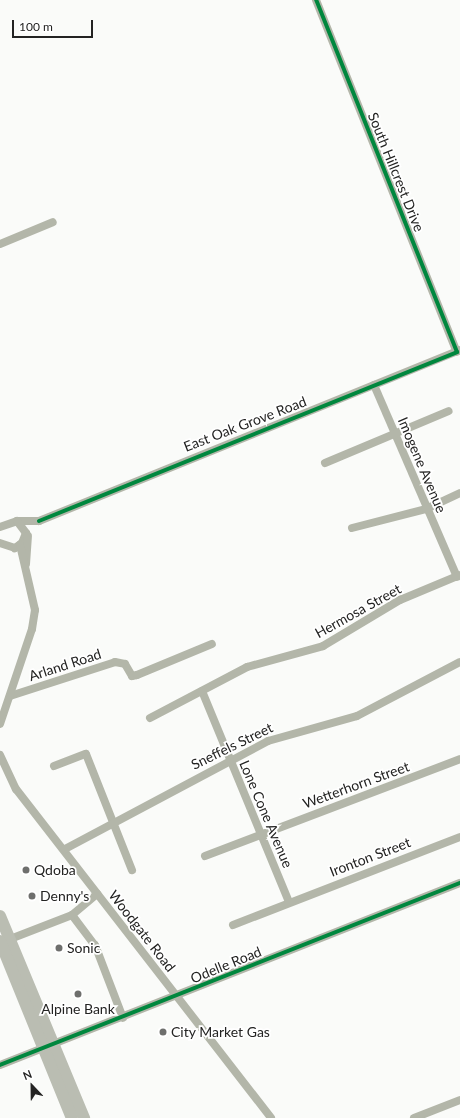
<!DOCTYPE html>
<html>
<head>
<meta charset="utf-8">
<style>
	body { margin:0 }
	#map { position:relative; width:460px; height:1118px; overflow:hidden; background:#fafbf9; font-family:Lato,sans-serif }
	div>[style] { position:absolute }
	[style*='--x'] { left:calc(var(--x)*1px); top:calc(var(--y)*1px); width:calc(var(--w)*1px); rotate:calc(var(--a)*1deg) }
	.minor>* { height:8px; margin:-4px; padding:0 4px; transform-origin:4px; border-radius:4px; background:#b3b6a9 }
	.highway>* { height:12px; margin:-6px; padding:0 6px; transform-origin:6px; border-radius:6px; background:#babdb2 }
	.cycleway>* { height:4px; margin:-2px; padding:0 2px; transform-origin:2px; border-radius:2px; background:#00873e }
	.dots>* { width:11px; height:11px; translate:-50% -50%; box-sizing:border-box; border:2px solid #fff; border-radius:50% }
	span { translate:-50% -50%; white-space:nowrap; text-align:center; line-height:1.15; -webkit-text-stroke:3.5px #fff; paint-order:stroke }
	.street-label { font-size:14px; color:#232322 }
	.poi-label { font-size:14px; color:#232322 }
	.left { translate:0 -50%; text-align:left }
	.north { position:absolute; left:12px; top:1066px; width:40px; height:40px; -webkit-text-stroke:3px #fff; paint-order:stroke; rotate:338deg; font-size:11px; font-weight:700; line-height:16px; text-align:center; color:#232322 }
	.north::after { content:''; display:block; margin:auto; width:14px; height:18px; background:#232322; clip-path:polygon(50% 0,100% 100%,50% 72%,0 100%) }
	.scale { position:absolute; left:12px; top:20px; width:81px; height:18px; box-sizing:border-box; border:2px solid #232322; border-top:0; padding-left:5px; font-size:12px; line-height:14px; white-space:nowrap; color:#232322; -webkit-text-stroke:3px #fff; paint-order:stroke }
</style>
</head>
<body>
<div id="map">
	<div class="minor">
		<div style="--x:316;--y:0;--w:379;--a:68.2"></div>
		<div style="--x:0;--y:244;--w:57;--a:-22.5"></div>
		<div style="--x:374;--y:385;--w:209;--a:66.6"></div>
		<div style="--x:325;--y:463;--w:134;--a:-22.8"></div>
		<div style="--x:17;--y:521;--w:22;--a:0"></div>
		<div style="--x:39;--y:521;--w:454;--a:-22.1"></div>
		<div style="--x:0;--y:527;--w:18;--a:-19"></div>
		<div style="--x:17;--y:521;--w:15;--a:53"></div>
		<div style="--x:26;--y:533;--w:11;--a:112"></div>
		<div style="--x:22;--y:543;--w:9;--a:144"></div>
		<div style="--x:15;--y:548;--w:16;--a:-162"></div>
		<div style="--x:352;--y:528;--w:76;--a:-14.4"></div>
		<div style="--x:426;--y:509;--w:38;--a:-25"></div>
		<div style="--x:26;--y:564;--w:28;--a:-86"></div>
		<div style="--x:202;--y:691;--w:228;--a:67.6"></div>
		<div style="--x:10;--y:696;--w:110;--a:-17.9"></div>
		<div style="--x:115;--y:662;--w:10;--a:11"></div>
		<div style="--x:125;--y:664;--w:14;--a:60"></div>
		<div style="--x:132;--y:676;--w:5;--a:-11"></div>
		<div style="--x:137;--y:675;--w:81;--a:-22.5"></div>
		<div style="--x:150;--y:718;--w:110;--a:-27.7"></div>
		<div style="--x:247;--y:667;--w:79;--a:-15.4"></div>
		<div style="--x:323;--y:646;--w:90;--a:-30.9"></div>
		<div style="--x:400;--y:600;--w:65;--a:-22.6"></div>
		<div style="--x:0;--y:724;--w:100;--a:-71.4"></div>
		<div style="--x:32;--y:629;--w:19;--a:-81"></div>
		<div style="--x:35;--y:610;--w:67;--a:-103"></div>
		<div style="--x:0;--y:755;--w:38;--a:65"></div>
		<div style="--x:16;--y:789;--w:416;--a:52.2"></div>
		<div style="--x:54;--y:766;--w:34;--a:-21"></div>
		<div style="--x:86;--y:754;--w:125;--a:68.4"></div>
		<div style="--x:65;--y:849;--w:230;--a:-28"></div>
		<div style="--x:268;--y:741;--w:92;--a:-15.7"></div>
		<div style="--x:357;--y:716;--w:116;--a:-27.7"></div>
		<div style="--x:205;--y:856;--w:273;--a:-20.8"></div>
		<div style="--x:72;--y:915;--w:38;--a:53"></div>
		<div style="--x:95;--y:945;--w:78;--a:69"></div>
		<div style="--x:233;--y:925;--w:243;--a:-21.2"></div>
		<div style="--x:5;--y:941;--w:72;--a:-21.2"></div>
		<div style="--x:72;--y:915;--w:33;--a:-40"></div>
		<div style="--x:0;--y:1065;--w:495;--a:-21.6"></div>
		<div style="--x:414;--y:1118;--w:49;--a:-21.4"></div>
	</div>
	<div class="highway">
		<div style="--x:0;--y:916;--w:219;--a:67.4"></div>
		<div style="--x:0;--y:941;--w:191;--a:67.9"></div>
	</div>
	<div class="cycleway">
		<div style="--x:39;--y:521;--w:451;--a:-22"></div>
		<div style="--x:457;--y:352;--w:379;--a:-111.8"></div>
		<div style="--x:0;--y:1065;--w:495;--a:-21.6"></div>
	</div>
	<div class="dots">
		<div style="left:26px;top:870px;background:#6e6f6d"></div>
		<div style="left:32px;top:896px;background:#6e6f6d"></div>
		<div style="left:59px;top:948px;background:#6e6f6d"></div>
		<div style="left:78px;top:994px;background:#6e6f6d"></div>
		<div style="left:163px;top:1032px;background:#6e6f6d"></div>
	</div>
	<div class="street-label">
		<span style="left:396px;top:172px;rotate:68deg">South Hillcrest Drive</span>
		<span style="left:245px;top:424px;rotate:-21deg">East Oak Grove Road</span>
		<span style="left:422px;top:465px;rotate:67deg">Imogene Avenue</span>
		<span style="left:358px;top:611px;rotate:-29deg">Hermosa Street</span>
		<span style="left:65px;top:665px;rotate:-18deg">Arland Road</span>
		<span style="left:232px;top:746px;rotate:-26deg">Sneffels Street</span>
		<span style="left:356px;top:785px;rotate:-20deg">Wetterhorn Street</span>
		<span style="left:266px;top:814px;rotate:67deg">Lone Cone Avenue</span>
		<span style="left:370px;top:857px;rotate:-21deg">Ironton Street</span>
		<span style="left:142px;top:931px;rotate:52deg">Woodgate Road</span>
		<span style="left:226px;top:965px;rotate:-22deg">Odelle Road</span>
	</div>
	<div class="poi-label">
		<span class="left" style="left:34px;top:870px">Qdoba</span>
		<span class="left" style="left:40px;top:896px">Denny's</span>
		<span class="left" style="left:67px;top:948px">Sonic</span>
		<span style="left:78px;top:1009px">Alpine Bank</span>
		<span class="left" style="left:171px;top:1032px">City Market Gas</span>
	</div>
	<div class="north">N</div>
	<div class="scale">100 m</div>
</div>
</body>
</html>
